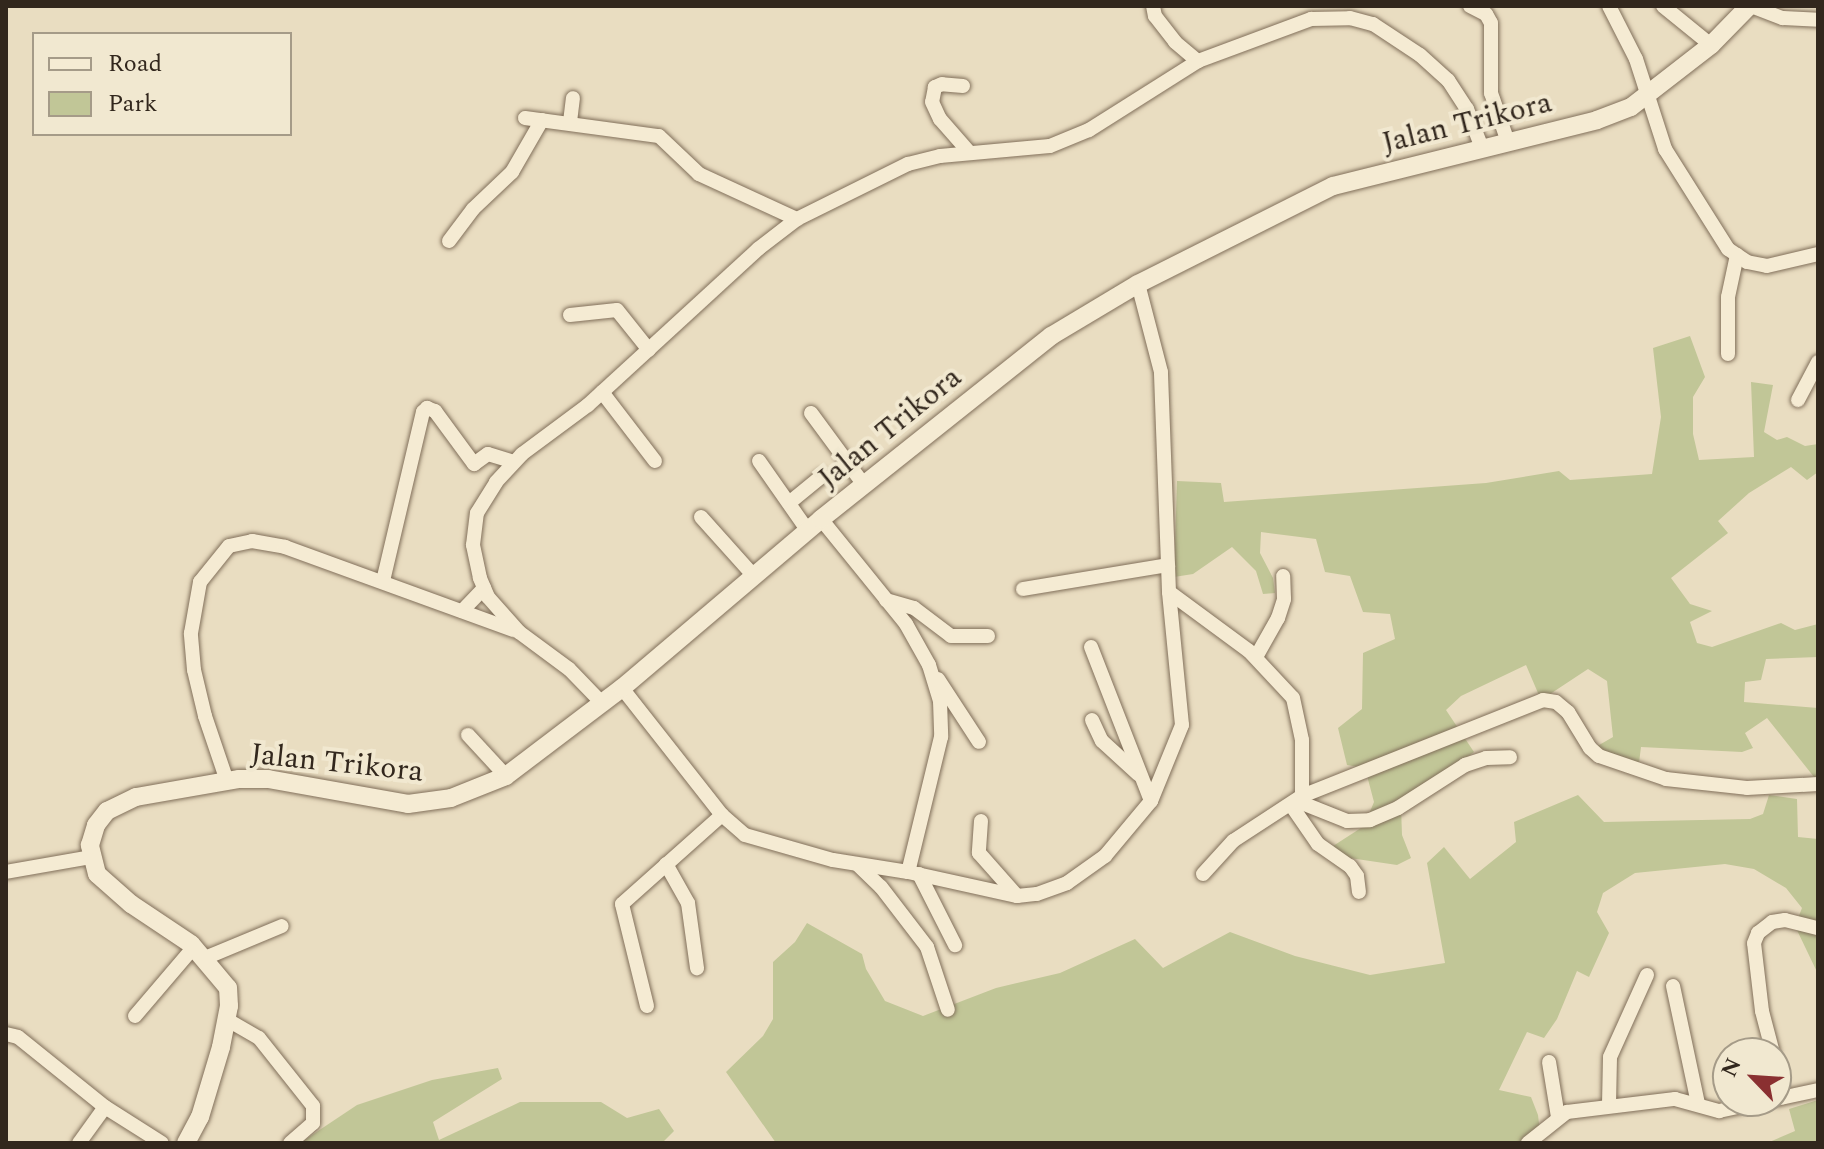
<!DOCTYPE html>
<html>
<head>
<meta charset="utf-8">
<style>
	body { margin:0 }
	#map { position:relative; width:1824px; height:1149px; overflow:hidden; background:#e9ddc1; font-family:Spectral,serif }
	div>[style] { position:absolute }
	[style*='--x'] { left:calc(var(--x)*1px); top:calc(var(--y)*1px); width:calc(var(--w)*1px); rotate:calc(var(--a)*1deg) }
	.green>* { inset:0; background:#c1c697 }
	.roads { filter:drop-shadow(0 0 2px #816f5a) drop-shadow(0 0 2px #816f5a) }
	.street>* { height:14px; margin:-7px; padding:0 7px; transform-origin:7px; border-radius:7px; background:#f5ebd3 }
	.secondary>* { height:18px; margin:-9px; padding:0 9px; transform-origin:9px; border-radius:9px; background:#f5ebd3 }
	span { translate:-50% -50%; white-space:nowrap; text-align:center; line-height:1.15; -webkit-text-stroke:8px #f1e8d0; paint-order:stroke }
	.street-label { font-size:30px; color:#32271d }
	.frame { position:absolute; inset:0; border:8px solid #32271d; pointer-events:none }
	.legend { position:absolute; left:32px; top:32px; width:260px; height:104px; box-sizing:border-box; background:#f1e8d0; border:2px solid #a59b88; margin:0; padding:10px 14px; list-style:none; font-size:24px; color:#32271d }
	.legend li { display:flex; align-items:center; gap:16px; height:40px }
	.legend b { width:40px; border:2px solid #a59b88 }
	.north { position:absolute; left:1712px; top:1037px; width:80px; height:80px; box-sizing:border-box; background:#f1e8d0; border:2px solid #a59b88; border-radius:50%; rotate:295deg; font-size:22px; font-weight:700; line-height:32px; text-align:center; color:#32271d }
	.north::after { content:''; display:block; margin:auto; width:28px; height:36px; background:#8a3031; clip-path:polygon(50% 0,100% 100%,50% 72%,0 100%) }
</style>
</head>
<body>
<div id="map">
	<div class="green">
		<div style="clip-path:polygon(1690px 336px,1705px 377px,1693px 397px,1693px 434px,1699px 460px,1754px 457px,1751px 382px,1773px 385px,1764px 432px,1777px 440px,1787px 437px,1805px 446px,1818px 444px,1818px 472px,1807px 480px,1791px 467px,1749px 493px,1718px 521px,1728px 533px,1671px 578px,1690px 604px,1712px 611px,1690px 622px,1697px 643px,1712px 647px,1781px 623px,1795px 630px,1818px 624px,1818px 657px,1766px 659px,1761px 680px,1745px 682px,1744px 702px,1818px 708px,1818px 782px,1767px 718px,1745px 733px,1753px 748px,1742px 752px,1641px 747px,1638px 771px,1587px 752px,1613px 737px,1607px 681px,1588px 669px,1541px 700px,1526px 665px,1461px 696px,1446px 710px,1474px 752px,1401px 807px,1402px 835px,1411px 858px,1397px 865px,1350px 858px,1330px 848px,1364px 826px,1374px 802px,1365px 768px,1347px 765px,1338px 728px,1362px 709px,1363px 653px,1395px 639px,1390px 614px,1363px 612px,1350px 576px,1325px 572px,1316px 539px,1261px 532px,1260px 553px,1273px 578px,1275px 593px,1263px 594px,1256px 571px,1232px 547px,1193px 574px,1174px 577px,1177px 481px,1221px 483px,1224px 502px,1486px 483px,1559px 471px,1570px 480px,1652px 474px,1661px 417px,1653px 348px)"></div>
		<div style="clip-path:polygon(1578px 795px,1604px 822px,1750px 819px,1763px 814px,1769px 795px,1797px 799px,1798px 837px,1818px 839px,1818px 974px,1795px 926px,1802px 908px,1786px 888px,1754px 869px,1725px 864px,1635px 873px,1603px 893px,1597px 912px,1609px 933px,1589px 977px,1577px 971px,1557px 1019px,1544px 1038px,1527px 1032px,1499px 1090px,1531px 1097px,1538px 1115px,1540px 1132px,1533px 1143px,776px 1143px,726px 1072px,763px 1036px,773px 1019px,773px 962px,795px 942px,807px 923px,862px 954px,866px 969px,885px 1001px,923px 1016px,996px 988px,1060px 973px,1135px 939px,1163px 968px,1230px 932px,1295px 956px,1370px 975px,1445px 963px,1427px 863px,1444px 847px,1470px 879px,1516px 842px,1514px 822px)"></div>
		<div style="clip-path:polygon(498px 1068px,502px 1079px,433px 1122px,439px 1140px,520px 1102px,601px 1102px,627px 1118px,659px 1109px,674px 1131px,662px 1143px,300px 1143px,357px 1105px,432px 1080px)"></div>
		<div style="clip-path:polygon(1818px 1100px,1818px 1143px,1767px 1143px,1795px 1131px,1789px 1109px)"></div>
	</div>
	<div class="roads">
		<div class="street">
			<div style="--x:1153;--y:6;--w:10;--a:79"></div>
			<div style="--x:1155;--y:16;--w:33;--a:52"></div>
			<div style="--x:1175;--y:42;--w:30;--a:40"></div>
			<div style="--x:1470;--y:6;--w:18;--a:27"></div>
			<div style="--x:1486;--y:14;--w:10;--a:61"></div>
			<div style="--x:1491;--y:23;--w:70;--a:90"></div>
			<div style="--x:1491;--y:93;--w:52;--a:70.9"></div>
			<div style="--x:1609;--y:6;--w:59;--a:63"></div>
			<div style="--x:1636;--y:59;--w:95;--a:72.1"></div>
			<div style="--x:1665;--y:149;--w:118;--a:57.8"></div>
			<div style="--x:1728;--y:249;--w:23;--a:34"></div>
			<div style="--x:1747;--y:262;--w:20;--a:11"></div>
			<div style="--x:1767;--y:266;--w:52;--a:-13.2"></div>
			<div style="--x:1663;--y:6;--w:62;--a:39.1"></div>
			<div style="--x:1751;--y:6;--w:34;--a:21"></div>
			<div style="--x:1783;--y:18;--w:35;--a:3"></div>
			<div style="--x:963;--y:86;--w:21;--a:-175"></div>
			<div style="--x:942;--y:84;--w:8;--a:157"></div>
			<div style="--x:935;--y:87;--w:15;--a:101"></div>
			<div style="--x:932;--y:102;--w:19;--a:65"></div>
			<div style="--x:940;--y:119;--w:45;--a:48.6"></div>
			<div style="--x:525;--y:118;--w:135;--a:7.7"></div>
			<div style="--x:659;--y:136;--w:55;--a:43.5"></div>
			<div style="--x:699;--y:174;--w:108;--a:24.7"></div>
			<div style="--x:570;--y:122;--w:24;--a:-83"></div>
			<div style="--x:449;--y:241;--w:40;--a:-53"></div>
			<div style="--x:473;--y:209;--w:54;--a:-43.5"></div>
			<div style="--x:512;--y:172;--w:60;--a:-60"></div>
			<div style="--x:570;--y:315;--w:47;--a:-6.1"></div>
			<div style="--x:617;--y:310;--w:51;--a:51.3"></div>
			<div style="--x:1728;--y:354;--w:57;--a:-90"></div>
			<div style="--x:1728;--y:297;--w:43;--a:-77.9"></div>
			<div style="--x:602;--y:392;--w:87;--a:52.5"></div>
			<div style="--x:1798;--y:400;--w:43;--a:-62.2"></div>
			<div style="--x:811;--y:413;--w:89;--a:53.6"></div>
			<div style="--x:759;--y:461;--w:85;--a:55"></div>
			<div style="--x:789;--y:503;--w:43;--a:-39.3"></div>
			<div style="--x:701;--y:517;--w:79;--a:48.1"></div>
			<div style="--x:821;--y:519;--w:135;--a:51"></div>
			<div style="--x:906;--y:624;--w:47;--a:60.7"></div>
			<div style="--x:929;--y:665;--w:38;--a:73"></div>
			<div style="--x:940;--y:701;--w:36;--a:88"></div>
			<div style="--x:941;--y:737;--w:139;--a:103.7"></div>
			<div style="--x:383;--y:581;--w:174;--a:-76.7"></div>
			<div style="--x:423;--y:412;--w:6;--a:-45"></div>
			<div style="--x:427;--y:408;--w:9;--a:21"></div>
			<div style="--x:435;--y:411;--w:66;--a:53.7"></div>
			<div style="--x:474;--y:464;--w:17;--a:-36"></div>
			<div style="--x:488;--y:454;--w:27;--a:17"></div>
			<div style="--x:1023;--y:589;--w:147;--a:-9.4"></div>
			<div style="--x:1169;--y:592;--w:99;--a:36.4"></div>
			<div style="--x:1249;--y:651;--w:64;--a:46.9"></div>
			<div style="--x:1293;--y:698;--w:43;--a:77.9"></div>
			<div style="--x:1302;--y:740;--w:56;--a:90"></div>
			<div style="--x:886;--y:600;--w:29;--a:16"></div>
			<div style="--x:914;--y:608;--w:46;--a:37.1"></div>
			<div style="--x:951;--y:636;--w:37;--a:0"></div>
			<div style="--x:462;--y:611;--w:32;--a:-46"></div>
			<div style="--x:1091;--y:647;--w:165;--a:68.7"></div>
			<div style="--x:1256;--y:657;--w:45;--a:-60.6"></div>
			<div style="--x:1278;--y:618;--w:20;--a:-72"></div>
			<div style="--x:1284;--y:599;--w:23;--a:-92"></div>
			<div style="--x:938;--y:679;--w:75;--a:56.9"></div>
			<div style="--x:622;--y:688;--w:162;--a:51.8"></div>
			<div style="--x:722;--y:815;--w:30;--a:41"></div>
			<div style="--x:745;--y:835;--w:91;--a:15.9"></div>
			<div style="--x:833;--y:860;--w:76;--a:9.1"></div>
			<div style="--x:908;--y:872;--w:112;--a:12.4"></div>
			<div style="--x:1017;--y:896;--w:20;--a:-6"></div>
			<div style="--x:1037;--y:894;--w:32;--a:-20"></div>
			<div style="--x:1067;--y:883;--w:47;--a:-35.4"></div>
			<div style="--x:1105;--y:856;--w:72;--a:-50.1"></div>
			<div style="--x:1151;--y:801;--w:82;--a:-67.8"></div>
			<div style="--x:1182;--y:725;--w:134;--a:-95.6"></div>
			<div style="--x:1169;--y:592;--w:220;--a:-92.1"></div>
			<div style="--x:1161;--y:372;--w:91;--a:-104.6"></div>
			<div style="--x:601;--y:702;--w:46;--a:-134.1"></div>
			<div style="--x:569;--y:669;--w:62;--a:-143.5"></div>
			<div style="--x:519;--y:632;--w:47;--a:-131.5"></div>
			<div style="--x:488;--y:597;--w:21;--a:-113"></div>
			<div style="--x:480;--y:578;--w:34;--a:-102"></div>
			<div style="--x:473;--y:545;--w:32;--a:-83"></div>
			<div style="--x:477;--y:513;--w:36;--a:-58"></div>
			<div style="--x:496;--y:482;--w:38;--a:-47"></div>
			<div style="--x:522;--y:454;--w:82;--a:-36.6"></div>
			<div style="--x:588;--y:405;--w:231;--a:-42.5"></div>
			<div style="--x:758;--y:249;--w:49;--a:-37.6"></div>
			<div style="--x:797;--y:219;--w:124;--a:-26.4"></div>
			<div style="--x:908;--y:164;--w:33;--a:-14"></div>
			<div style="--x:940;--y:156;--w:110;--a:-5.2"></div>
			<div style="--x:1050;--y:146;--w:42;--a:-22.3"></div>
			<div style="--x:1089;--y:130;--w:129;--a:-32.3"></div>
			<div style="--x:1198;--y:61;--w:121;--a:-20.4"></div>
			<div style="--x:1311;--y:19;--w:39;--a:-1"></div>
			<div style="--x:1350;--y:18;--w:24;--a:15"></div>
			<div style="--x:1373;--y:24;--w:56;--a:33.4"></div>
			<div style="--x:1420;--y:55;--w:38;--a:42"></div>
			<div style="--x:1448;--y:80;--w:35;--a:57"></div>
			<div style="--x:1467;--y:109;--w:42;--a:69"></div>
			<div style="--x:1092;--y:720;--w:23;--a:65"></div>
			<div style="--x:1102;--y:741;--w:49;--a:42.5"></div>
			<div style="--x:468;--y:735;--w:56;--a:47.2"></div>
			<div style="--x:227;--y:781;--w:69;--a:-108.7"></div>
			<div style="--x:205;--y:716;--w:47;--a:-103.4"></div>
			<div style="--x:194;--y:670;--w:37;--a:-95"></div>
			<div style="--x:191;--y:633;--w:52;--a:-80"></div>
			<div style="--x:200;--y:582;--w:46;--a:-51.1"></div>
			<div style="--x:229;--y:546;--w:24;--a:-12"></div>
			<div style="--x:252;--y:541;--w:34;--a:10"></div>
			<div style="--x:285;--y:547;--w:243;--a:20"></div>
			<div style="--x:1297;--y:801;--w:54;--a:21.8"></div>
			<div style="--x:1347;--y:821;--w:23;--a:-2"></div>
			<div style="--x:1370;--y:820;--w:30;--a:-23"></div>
			<div style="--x:1398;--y:808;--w:80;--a:-32.7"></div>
			<div style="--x:1465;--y:765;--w:22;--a:-18"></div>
			<div style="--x:1486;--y:758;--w:24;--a:-2"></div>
			<div style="--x:1291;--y:805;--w:47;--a:55.3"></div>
			<div style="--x:1318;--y:844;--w:39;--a:35"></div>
			<div style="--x:1350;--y:866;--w:12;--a:55"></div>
			<div style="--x:1357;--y:876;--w:16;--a:83"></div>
			<div style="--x:981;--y:821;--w:32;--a:94"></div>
			<div style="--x:979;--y:853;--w:57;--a:48.5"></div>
			<div style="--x:666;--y:864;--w:45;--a:60.6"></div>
			<div style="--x:688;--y:903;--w:66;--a:82.1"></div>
			<div style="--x:858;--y:865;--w:32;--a:44"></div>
			<div style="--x:881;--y:887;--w:76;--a:52.5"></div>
			<div style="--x:927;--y:947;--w:66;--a:71.6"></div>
			<div style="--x:6;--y:872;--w:86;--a:-10"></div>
			<div style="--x:919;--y:874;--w:80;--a:63.1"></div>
			<div style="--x:1203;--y:874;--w:45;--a:-47.7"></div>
			<div style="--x:1233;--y:841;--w:82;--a:-33.1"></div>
			<div style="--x:1302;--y:796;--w:259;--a:-21.7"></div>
			<div style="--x:1543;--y:700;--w:13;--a:9"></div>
			<div style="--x:1556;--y:702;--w:16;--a:40"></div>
			<div style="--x:1568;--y:712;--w:42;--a:58.6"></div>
			<div style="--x:1590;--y:748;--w:12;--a:42"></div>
			<div style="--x:1599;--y:756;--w:71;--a:18.9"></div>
			<div style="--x:1666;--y:779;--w:81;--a:6.3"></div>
			<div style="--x:1747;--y:788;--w:71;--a:-3.2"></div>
			<div style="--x:205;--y:958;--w:83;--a:-22.6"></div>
			<div style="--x:1673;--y:986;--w:121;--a:78"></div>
			<div style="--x:647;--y:1006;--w:105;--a:-103.8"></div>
			<div style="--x:622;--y:904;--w:134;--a:-41.7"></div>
			<div style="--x:135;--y:1016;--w:91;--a:-49.5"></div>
			<div style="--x:226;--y:1019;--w:38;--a:30"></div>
			<div style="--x:259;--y:1038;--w:87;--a:51.5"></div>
			<div style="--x:313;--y:1106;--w:17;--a:90"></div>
			<div style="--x:313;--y:1123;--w:30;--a:139"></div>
			<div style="--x:6;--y:1034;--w:12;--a:14"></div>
			<div style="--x:18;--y:1037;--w:112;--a:38.8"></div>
			<div style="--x:105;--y:1107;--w:67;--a:32.3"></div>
			<div style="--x:1773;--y:1053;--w:43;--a:-104.7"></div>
			<div style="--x:1762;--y:1011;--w:68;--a:-96.7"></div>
			<div style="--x:1754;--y:943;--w:11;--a:-68"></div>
			<div style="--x:1758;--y:933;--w:18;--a:-38"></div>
			<div style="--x:1772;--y:922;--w:13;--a:-9"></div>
			<div style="--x:1785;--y:920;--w:34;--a:14"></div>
			<div style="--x:1549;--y:1062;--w:56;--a:80.7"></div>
			<div style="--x:1776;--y:1067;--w:31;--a:77"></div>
			<div style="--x:1776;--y:1099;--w:43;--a:-12.1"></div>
			<div style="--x:1609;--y:1105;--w:48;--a:-88.8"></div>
			<div style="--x:1610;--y:1057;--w:90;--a:-65.7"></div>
			<div style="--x:79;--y:1143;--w:44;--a:-54.2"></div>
			<div style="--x:1528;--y:1143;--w:50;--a:-38.5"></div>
			<div style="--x:1567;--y:1112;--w:109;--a:-6.9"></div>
			<div style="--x:1675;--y:1099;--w:46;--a:15.3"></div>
			<div style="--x:1719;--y:1111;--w:48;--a:-12"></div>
		</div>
		<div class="secondary">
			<div style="--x:186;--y:1143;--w:30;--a:-62"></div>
			<div style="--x:200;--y:1117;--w:73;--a:-73.3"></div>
			<div style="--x:221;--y:1047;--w:42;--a:-79"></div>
			<div style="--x:229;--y:1006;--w:18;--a:-93"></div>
			<div style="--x:228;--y:988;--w:57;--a:-130.1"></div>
			<div style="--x:191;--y:944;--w:72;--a:-146.3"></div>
			<div style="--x:131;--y:904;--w:45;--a:-138.6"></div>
			<div style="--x:97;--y:874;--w:30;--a:-104"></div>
			<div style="--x:90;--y:845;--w:21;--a:-73"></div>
			<div style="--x:96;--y:825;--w:18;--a:-52"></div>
			<div style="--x:107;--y:811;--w:32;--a:-26"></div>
			<div style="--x:136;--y:797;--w:105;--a:-9.9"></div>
			<div style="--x:239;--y:779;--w:29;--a:0"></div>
			<div style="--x:268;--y:779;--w:142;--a:10.1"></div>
			<div style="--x:408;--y:804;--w:43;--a:-7.9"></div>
			<div style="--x:451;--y:798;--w:59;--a:-21.8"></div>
			<div style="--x:506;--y:776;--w:146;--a:-37.2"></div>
			<div style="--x:622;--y:688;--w:261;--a:-40.3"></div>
			<div style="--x:821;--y:519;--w:294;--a:-38.5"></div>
			<div style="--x:1051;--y:336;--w:101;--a:-30.9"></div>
			<div style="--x:1138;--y:284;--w:218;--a:-26.7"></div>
			<div style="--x:1333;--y:186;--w:272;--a:-14"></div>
			<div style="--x:1597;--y:120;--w:36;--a:-21"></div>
			<div style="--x:1631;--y:107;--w:101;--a:-37.8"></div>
			<div style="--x:1711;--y:45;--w:54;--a:-45.7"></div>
		</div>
	</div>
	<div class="street-label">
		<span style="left:1467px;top:123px;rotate:-14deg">Jalan Trikora</span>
		<span style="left:890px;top:428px;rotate:-39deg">Jalan Trikora</span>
		<span style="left:337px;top:763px;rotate:6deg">Jalan Trikora</span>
	</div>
	<div class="frame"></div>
	<ul class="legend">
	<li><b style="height:10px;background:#f5ebd3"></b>Road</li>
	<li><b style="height:22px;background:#c1c697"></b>Park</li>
	</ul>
	<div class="north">N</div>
</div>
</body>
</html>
